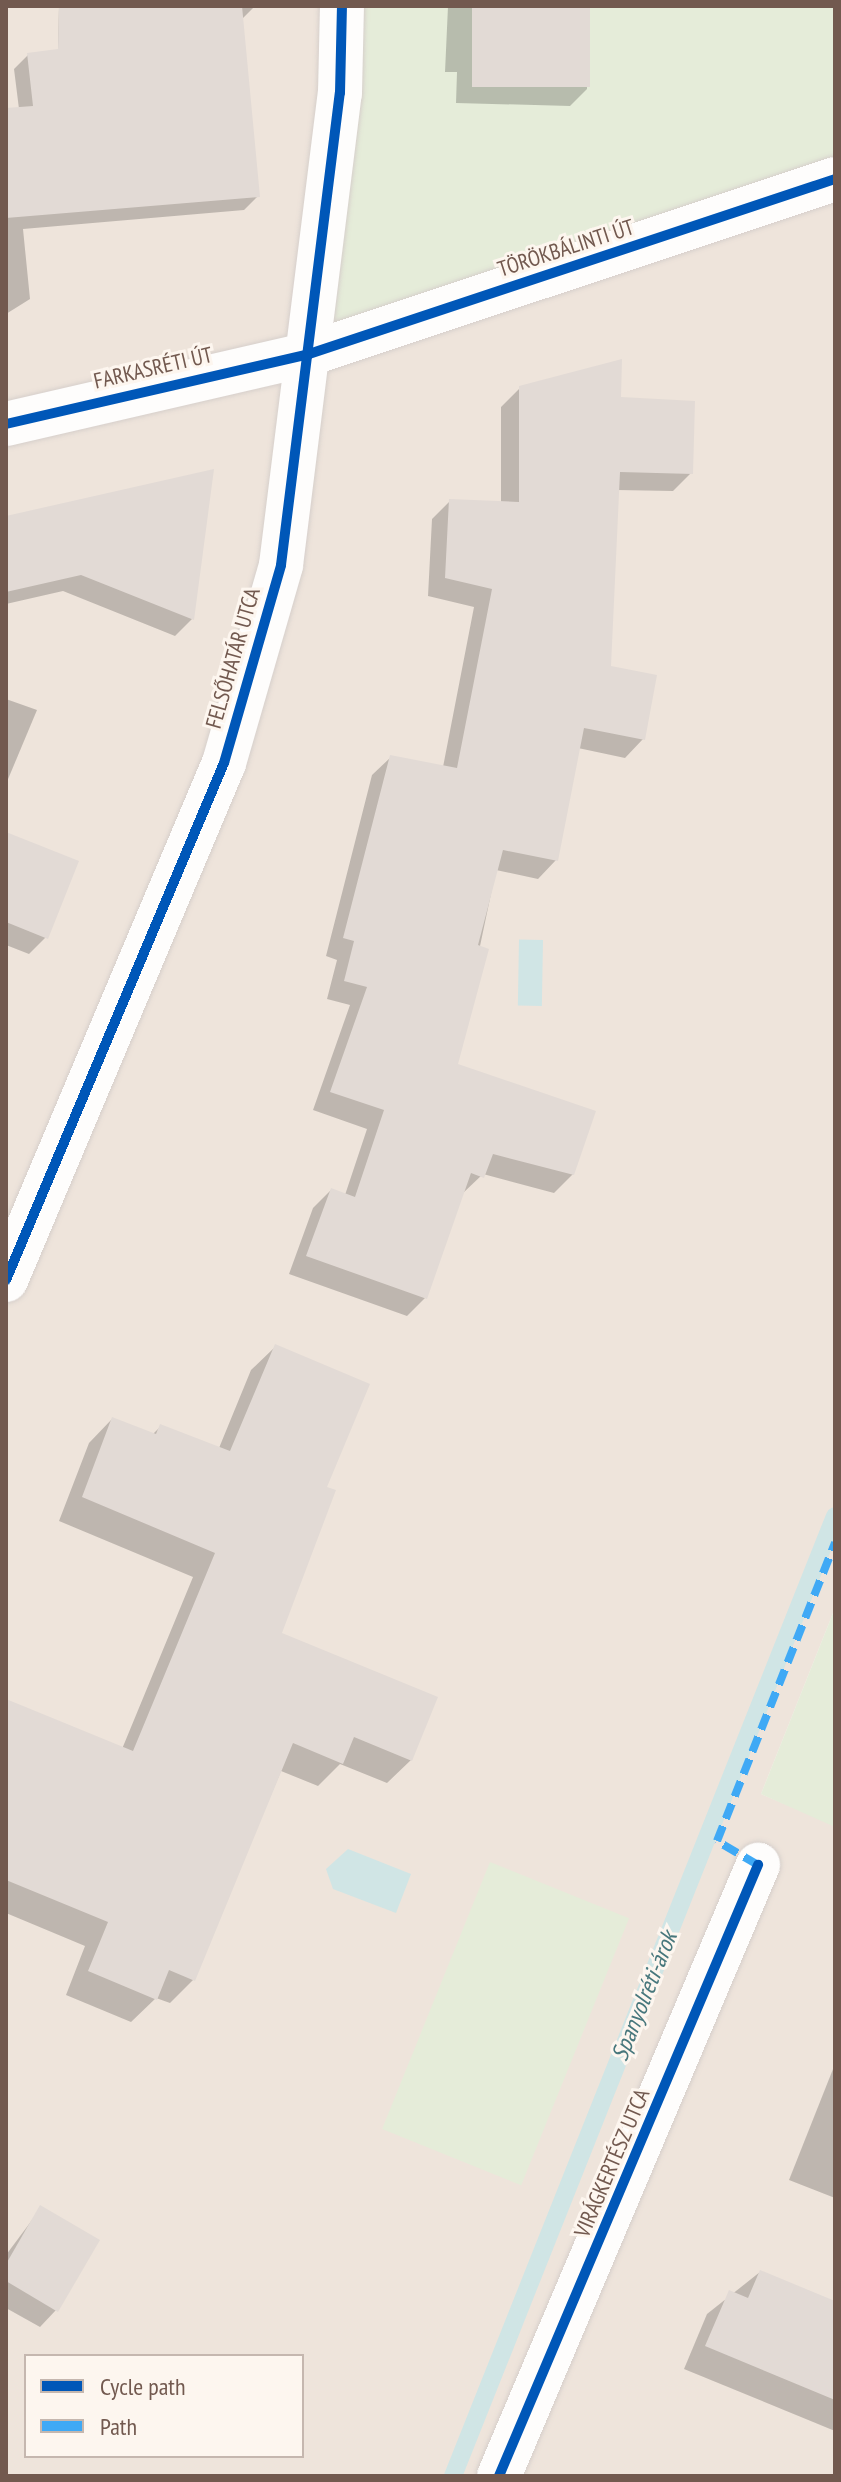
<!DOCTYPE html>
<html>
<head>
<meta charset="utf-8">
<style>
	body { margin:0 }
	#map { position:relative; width:841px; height:2482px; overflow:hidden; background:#f6f2ed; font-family:"PT Sans Narrow",sans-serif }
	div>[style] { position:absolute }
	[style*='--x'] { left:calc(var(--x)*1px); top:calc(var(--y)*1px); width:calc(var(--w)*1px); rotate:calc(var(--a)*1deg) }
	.residential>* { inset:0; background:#eee4db }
	.green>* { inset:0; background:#e5ecd9; transform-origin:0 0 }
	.water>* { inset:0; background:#d0e5e5; transform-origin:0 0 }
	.shadow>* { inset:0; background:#0003 }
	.stream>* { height:18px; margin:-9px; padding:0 9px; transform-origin:9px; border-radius:9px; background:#d0e5e5 }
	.building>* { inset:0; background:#e2dad5; transform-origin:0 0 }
	.roads { filter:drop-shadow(0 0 2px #d6cfcb) drop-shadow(0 0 2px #d6cfcb) }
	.street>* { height:44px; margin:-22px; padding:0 22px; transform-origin:22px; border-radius:22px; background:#fefdfc }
	.quiet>* { height:8px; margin-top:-4px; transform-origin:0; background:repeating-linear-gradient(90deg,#3fa9f5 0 16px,transparent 0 24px) }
	.cycleway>* { height:10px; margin:-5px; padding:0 5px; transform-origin:5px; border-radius:5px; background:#0057b8 }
	span { translate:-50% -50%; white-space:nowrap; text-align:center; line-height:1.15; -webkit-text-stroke:6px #fdf6ef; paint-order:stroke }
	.street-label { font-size:22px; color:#72594f }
	.water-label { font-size:24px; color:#47777c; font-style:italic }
	.frame { position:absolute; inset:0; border:8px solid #72594f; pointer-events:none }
	.legend { position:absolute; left:24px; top:2354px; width:280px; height:104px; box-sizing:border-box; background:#fdf6ef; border:2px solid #c5b7af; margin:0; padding:10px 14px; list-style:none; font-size:24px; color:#72594f }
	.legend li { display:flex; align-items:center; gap:16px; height:40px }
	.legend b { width:40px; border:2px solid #c5b7af }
</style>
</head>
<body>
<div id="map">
	<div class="residential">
		<div style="clip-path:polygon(evenodd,6px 6px,342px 6px,835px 193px,835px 1608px,761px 1794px,835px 1825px,835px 2476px,6px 2476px,6px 6px,26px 2356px,302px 2356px,302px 2456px,26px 2456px,26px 2356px)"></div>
	</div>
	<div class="green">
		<div style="clip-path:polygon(342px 6px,835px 6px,835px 193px,309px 354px)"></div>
		<div style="clip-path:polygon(835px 1608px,835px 1827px,761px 1794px)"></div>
		<div style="left:490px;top:1862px;width:150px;height:288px;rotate:22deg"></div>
	</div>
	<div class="water">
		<div style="left:543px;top:940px;width:66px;height:24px;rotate:91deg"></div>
		<div style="clip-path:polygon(348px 1849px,411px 1874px,396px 1913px,333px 1889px,326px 1869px)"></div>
	</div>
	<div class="shadow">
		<div style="clip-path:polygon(59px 6px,255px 6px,242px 19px,258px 196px,244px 210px,23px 229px,30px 299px,6px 314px,6px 110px,19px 109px,14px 69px,28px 55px,58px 51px)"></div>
		<div style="clip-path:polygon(448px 6px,588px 6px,587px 89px,570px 106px,456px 103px,457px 72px,445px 72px)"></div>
		<div style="clip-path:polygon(520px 388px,619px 399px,691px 473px,673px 491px,617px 490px,608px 668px,643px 739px,625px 758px,578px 748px,556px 860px,538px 879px,496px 870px,455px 1065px,573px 1174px,554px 1193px,483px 1174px,462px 1194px,425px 1298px,407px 1316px,289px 1274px,313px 1208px,331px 1190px,345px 1195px,367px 1129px,313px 1110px,350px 1005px,327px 999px,337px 960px,326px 956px,372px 775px,391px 757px,443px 767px,474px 607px,428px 596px,432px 519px,450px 501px,501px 503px,501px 407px)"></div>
		<div style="clip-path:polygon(212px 472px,192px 619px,175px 636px,63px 591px,6px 604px,6px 518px)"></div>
		<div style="clip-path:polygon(6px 699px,37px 710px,6px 784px)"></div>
		<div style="clip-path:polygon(6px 834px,46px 937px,29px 954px,6px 945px)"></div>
		<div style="clip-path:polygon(275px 1347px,325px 1488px,280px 1635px,411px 1760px,387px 1783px,340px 1764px,318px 1786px,281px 1771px,193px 1980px,170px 2003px,156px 1998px,131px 2022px,66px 1995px,85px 1946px,6px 1913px,6px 1701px,122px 1749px,193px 1577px,59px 1521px,89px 1443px,112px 1419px,153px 1434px,161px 1426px,219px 1448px,251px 1370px)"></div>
		<div style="clip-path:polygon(835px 2064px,835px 2198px,789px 2180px)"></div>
		<div style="clip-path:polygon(41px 2208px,56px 2310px,40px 2327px,6px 2308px,6px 2255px)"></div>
		<div style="clip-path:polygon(760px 2272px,835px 2303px,835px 2431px,684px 2369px,707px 2314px)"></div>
	</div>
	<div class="stream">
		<div style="--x:453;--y:2476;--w:1033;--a:-68.3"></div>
	</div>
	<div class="building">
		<div style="clip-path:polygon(59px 6px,242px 6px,260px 197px,6px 218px,6px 108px,33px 106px,27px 53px,58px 49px)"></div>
		<div style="left:472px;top:6px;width:118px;height:81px"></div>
		<div style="clip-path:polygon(622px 359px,621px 397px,695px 401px,693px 474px,620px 472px,611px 666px,657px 675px,645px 740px,584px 728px,558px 861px,503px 850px,478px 945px,489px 949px,458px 1064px,596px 1111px,574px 1175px,493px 1154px,484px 1178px,471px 1173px,427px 1299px,306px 1256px,331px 1188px,355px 1197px,384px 1110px,330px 1092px,367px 987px,344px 981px,354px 941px,343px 938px,390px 755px,457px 768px,492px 589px,445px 578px,449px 499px,519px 502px,519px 386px)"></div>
		<div style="clip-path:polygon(214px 469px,194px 620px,81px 575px,6px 592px,6px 516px)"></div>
		<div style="clip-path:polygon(6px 832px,79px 861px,48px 939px,6px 922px)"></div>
		<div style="clip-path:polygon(275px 1344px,370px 1384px,327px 1487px,336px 1490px,282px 1633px,438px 1697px,412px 1761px,354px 1737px,343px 1764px,293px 1743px,195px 1981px,169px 1970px,157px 2000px,88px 1971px,108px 1922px,6px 1880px,6px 1699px,133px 1751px,215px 1553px,82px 1497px,112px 1417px,156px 1434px,160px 1424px,230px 1451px)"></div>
		<div style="clip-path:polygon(40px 2205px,100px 2240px,58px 2312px,6px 2281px,6px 2264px)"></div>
		<div style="clip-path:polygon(760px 2270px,835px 2301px,835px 2400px,705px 2346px,729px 2290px,748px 2298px)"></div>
	</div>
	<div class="roads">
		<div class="street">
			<div style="--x:6;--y:424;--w:311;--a:-13"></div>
			<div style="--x:309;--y:354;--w:554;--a:-18.4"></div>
			<div style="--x:6;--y:1280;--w:561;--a:-67.14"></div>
			<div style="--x:224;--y:763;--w:206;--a:-73.9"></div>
			<div style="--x:281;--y:565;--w:476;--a:-82.9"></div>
			<div style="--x:340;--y:93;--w:87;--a:-88.7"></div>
			<div style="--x:499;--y:2476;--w:664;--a:-67.03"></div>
		</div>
	</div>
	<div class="quiet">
		<div style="--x:758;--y:1865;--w:48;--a:-149.7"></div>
		<div style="--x:717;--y:1841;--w:321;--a:-68.4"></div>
	</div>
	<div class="cycleway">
		<div style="--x:6;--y:424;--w:311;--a:-13"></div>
		<div style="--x:309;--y:354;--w:554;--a:-18.4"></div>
		<div style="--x:6;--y:1280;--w:561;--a:-67.14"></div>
		<div style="--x:224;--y:763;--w:206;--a:-73.9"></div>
		<div style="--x:281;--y:565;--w:476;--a:-82.9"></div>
		<div style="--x:340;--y:93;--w:87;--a:-88.7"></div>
		<div style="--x:499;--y:2476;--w:664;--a:-67.03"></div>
	</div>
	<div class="street-label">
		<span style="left:566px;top:248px;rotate:-18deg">TÖRÖKBÁLINTI ÚT</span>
		<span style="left:153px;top:368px;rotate:-13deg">FARKASRÉTI ÚT</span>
		<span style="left:233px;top:658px;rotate:-74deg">FELSŐHATÁR UTCA</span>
		<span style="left:612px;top:2163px;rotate:-67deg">VIRÁGKERTÉSZ UTCA</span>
	</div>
	<div class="water-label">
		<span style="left:644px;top:1996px;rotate:-68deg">Spanyolréti-árok</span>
	</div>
	<div class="frame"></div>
	<ul class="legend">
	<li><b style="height:10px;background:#0057b8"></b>Cycle path</li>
	<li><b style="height:10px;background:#3fa9f5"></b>Path</li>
	</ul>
</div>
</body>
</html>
